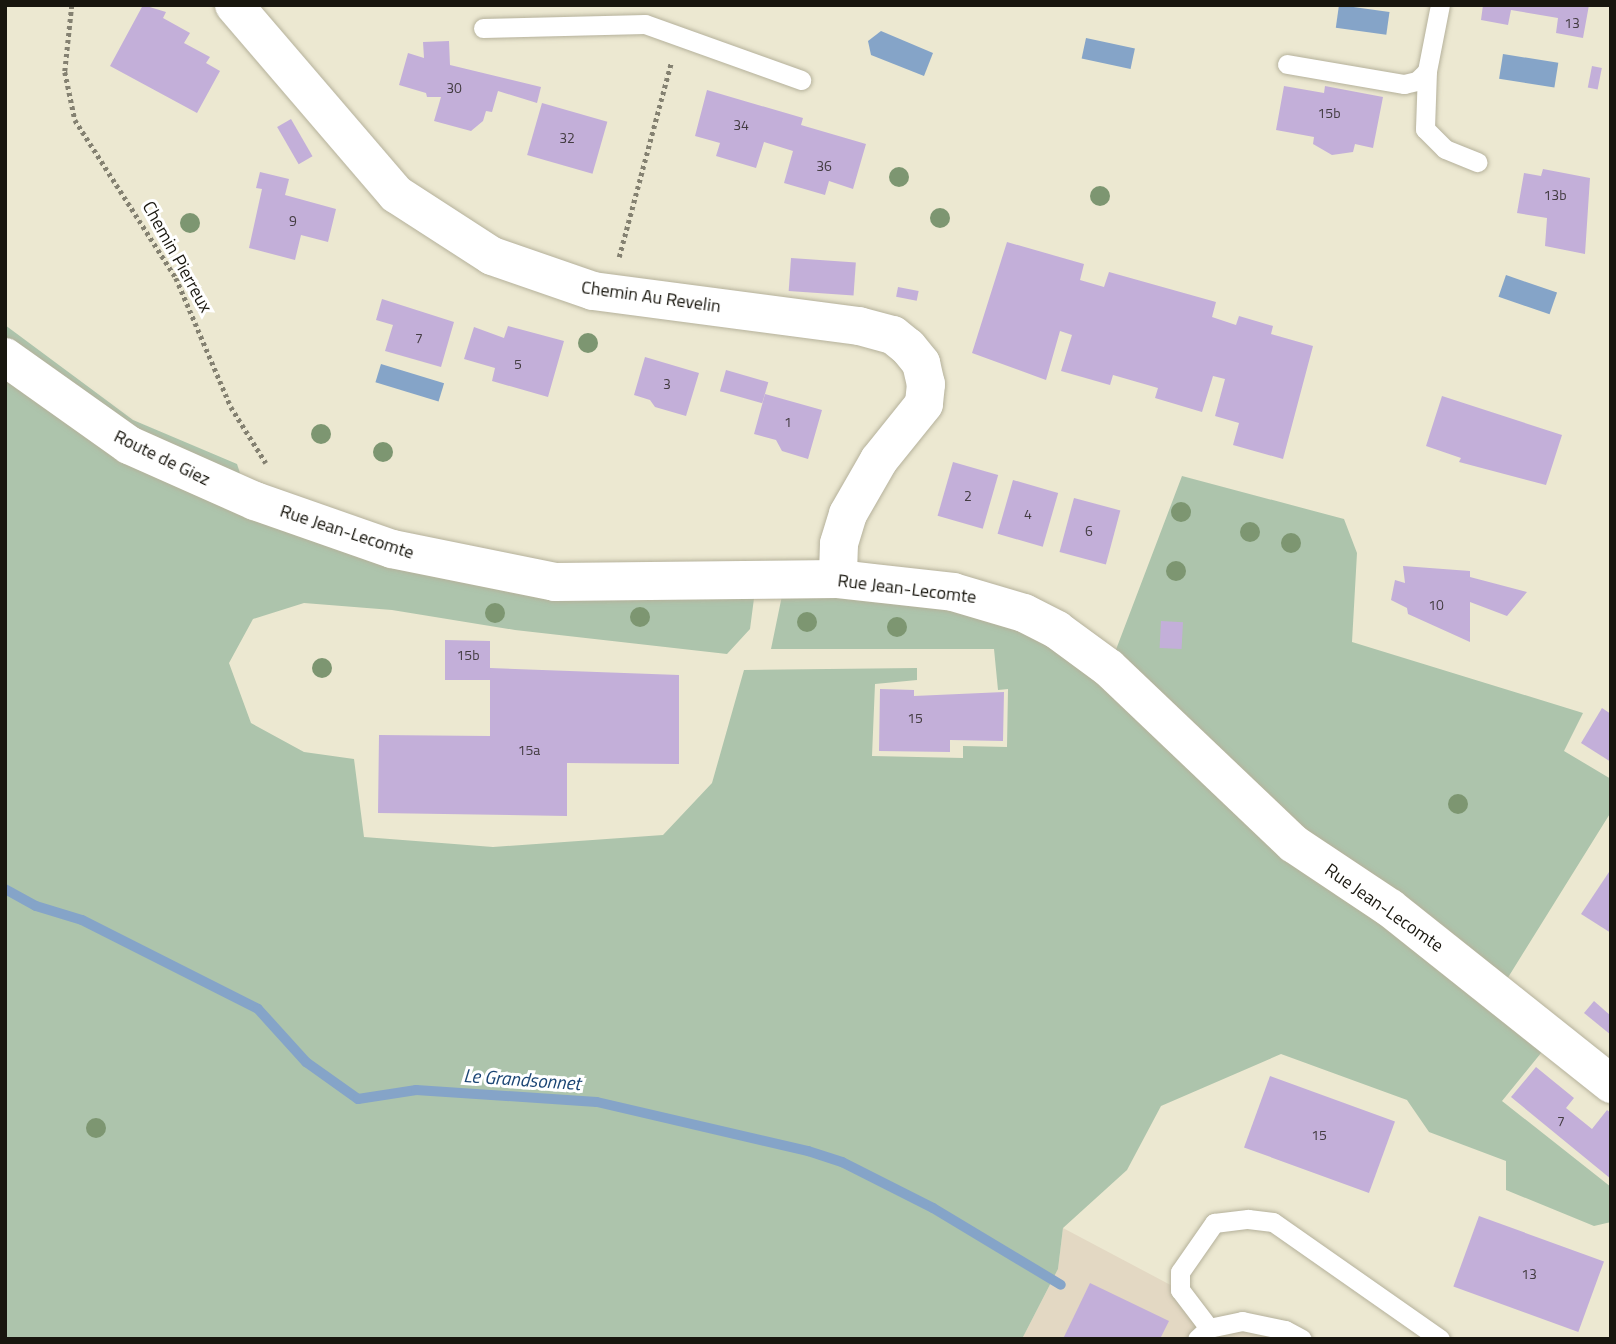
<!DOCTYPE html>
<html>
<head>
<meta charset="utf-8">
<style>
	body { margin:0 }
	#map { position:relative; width:1616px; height:1344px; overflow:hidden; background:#ece8d1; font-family:"Titillium Web",sans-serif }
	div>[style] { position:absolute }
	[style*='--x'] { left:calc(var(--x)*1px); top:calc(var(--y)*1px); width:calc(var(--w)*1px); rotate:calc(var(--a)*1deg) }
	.industrial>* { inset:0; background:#e3d8c3 }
	.green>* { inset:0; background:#adc4ac }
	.water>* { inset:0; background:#85a4c8; transform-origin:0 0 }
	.stream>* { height:10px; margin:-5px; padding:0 5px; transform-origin:5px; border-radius:5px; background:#85a4c8 }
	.building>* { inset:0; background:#c3afd9; transform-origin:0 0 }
	.path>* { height:4.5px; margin-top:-2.25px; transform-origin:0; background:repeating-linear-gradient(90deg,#848171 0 3.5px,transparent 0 7px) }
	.roads { filter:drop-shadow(0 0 2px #b5b19b) drop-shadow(0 0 2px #b5b19b) }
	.service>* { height:19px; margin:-9.5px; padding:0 9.5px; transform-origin:9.5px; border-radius:9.5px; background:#fff }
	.minor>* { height:38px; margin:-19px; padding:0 19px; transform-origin:19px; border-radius:19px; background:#fff }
	.tertiary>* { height:38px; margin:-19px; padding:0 19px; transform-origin:19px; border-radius:19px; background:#fff }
	.trees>* { width:20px; height:20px; margin:-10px; border-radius:50%; background:#7d9671 }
	span { translate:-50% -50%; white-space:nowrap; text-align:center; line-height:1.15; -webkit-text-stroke:6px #fff; paint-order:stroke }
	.number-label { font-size:14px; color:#433c41 }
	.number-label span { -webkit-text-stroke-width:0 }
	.street-label { font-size:18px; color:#18160e }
	.water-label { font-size:19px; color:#1c4675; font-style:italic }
	.frame { position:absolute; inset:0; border:7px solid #18160e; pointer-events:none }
</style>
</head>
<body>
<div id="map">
	<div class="industrial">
		<div style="clip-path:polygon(1063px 1228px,1180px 1290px,1209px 1328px,1242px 1321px,1302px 1339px,1022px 1339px,1058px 1269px)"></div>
	</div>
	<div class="green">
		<div style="clip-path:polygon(5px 325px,133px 420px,237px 464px,255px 519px,501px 578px,756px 583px,750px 629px,727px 654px,515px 630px,392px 610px,304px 603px,253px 619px,229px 663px,251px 723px,304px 752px,354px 759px,364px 837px,493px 847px,663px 835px,712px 783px,744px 670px,917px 668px,917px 680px,875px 684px,872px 756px,963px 758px,963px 746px,1007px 747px,1008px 689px,998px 690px,994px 649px,771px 649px,785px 581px,953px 592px,1109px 668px,1182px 476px,1344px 519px,1357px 553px,1352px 642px,1583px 713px,1564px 751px,1611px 779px,1611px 812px,1499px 992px,1554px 1037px,1502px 1101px,1611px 1187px,1611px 1222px,1594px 1226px,1506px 1190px,1506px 1161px,1429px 1132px,1407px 1100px,1281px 1054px,1161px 1106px,1127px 1170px,1063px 1228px,1058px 1269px,1022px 1339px,5px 1339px)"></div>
	</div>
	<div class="water">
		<div style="left:1339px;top:5px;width:51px;height:23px;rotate:8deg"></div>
		<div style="clip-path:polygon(881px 31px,933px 53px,924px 76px,871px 55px,868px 41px)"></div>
		<div style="left:1086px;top:38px;width:50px;height:21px;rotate:12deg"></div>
		<div style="left:1503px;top:54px;width:56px;height:25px;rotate:9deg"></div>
		<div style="left:1506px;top:275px;width:54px;height:23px;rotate:19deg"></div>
		<div style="left:381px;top:364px;width:66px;height:19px;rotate:17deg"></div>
	</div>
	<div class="stream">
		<div style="--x:5;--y:889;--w:35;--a:29"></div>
		<div style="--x:36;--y:906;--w:48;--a:16.9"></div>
		<div style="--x:82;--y:920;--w:197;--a:26.8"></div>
		<div style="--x:258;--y:1009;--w:72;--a:47.8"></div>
		<div style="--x:306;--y:1062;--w:64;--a:35.4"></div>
		<div style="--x:358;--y:1099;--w:59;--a:-8.8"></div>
		<div style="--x:416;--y:1090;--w:181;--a:3.8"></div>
		<div style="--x:597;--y:1102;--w:217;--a:13.1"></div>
		<div style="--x:808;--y:1151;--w:36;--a:18"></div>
		<div style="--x:842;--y:1162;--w:102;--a:26.8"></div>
		<div style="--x:933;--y:1208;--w:149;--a:31"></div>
	</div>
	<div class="building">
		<div style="clip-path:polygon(143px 5px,166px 12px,163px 18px,190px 33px,184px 43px,210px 57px,206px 63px,220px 71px,197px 113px,110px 66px)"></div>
		<div style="clip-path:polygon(1483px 5px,1589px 5px,1583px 38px,1556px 33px,1558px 18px,1511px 10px,1508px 25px,1481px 20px)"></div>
		<div style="clip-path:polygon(449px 41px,450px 65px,541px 87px,537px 103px,498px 91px,492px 112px,486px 111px,483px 121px,471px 131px,434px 121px,441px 97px,427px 97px,426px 93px,399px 85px,408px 53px,424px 58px,423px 42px)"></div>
		<div style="left:1592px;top:66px;width:10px;height:22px;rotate:11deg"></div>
		<div style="clip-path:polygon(1284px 86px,1324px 93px,1325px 86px,1383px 97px,1373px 148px,1355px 144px,1353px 152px,1332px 155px,1313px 144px,1314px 137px,1276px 130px)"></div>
		<div style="clip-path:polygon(707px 90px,803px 118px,801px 125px,866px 144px,853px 189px,829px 181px,825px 195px,784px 183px,793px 151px,764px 142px,756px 168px,716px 156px,720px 143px,695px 136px)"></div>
		<div style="left:542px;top:103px;width:68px;height:54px;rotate:16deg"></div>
		<div style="left:291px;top:119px;width:43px;height:16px;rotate:60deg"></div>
		<div style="clip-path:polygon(1543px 169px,1590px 178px,1585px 254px,1545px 246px,1547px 218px,1517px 213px,1524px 173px,1541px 176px)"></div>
		<div style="clip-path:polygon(260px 172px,289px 179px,285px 195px,336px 209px,328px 242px,301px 235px,295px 260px,249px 248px,262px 189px,256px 188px)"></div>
		<div style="clip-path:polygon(1007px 242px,1084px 264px,1080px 280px,1104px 287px,1109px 272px,1216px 302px,1212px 317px,1236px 325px,1239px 316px,1273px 326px,1271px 334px,1313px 346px,1283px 459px,1233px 445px,1239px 423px,1215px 416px,1225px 379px,1213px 376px,1202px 412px,1155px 398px,1158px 388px,1113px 375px,1110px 385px,1061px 371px,1072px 335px,1060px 331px,1046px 380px,972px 353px)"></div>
		<div style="left:791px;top:258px;width:65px;height:33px;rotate:4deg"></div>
		<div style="left:898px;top:287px;width:21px;height:10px;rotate:11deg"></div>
		<div style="clip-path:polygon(382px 299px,454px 322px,441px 367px,385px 351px,393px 325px,376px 320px)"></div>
		<div style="clip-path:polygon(508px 326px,564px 341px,548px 397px,492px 381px,495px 368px,464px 359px,474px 327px,504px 338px)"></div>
		<div style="clip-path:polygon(645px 357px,699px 373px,686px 416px,655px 407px,650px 400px,634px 395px)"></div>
		<div style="left:726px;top:370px;width:44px;height:22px;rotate:16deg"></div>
		<div style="clip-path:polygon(765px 394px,822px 410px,808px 459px,782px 451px,776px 440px,754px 434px)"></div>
		<div style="clip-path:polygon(1442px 396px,1562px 435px,1546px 485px,1459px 462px,1461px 458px,1426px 446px)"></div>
		<div style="left:953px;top:462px;width:47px;height:56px;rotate:16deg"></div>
		<div style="left:1013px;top:480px;width:47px;height:56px;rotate:16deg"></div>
		<div style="left:1074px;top:498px;width:48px;height:56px;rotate:15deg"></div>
		<div style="clip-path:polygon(1403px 566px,1470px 571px,1470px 577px,1527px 592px,1507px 616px,1470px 602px,1470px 642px,1408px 614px,1407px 608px,1391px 600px,1395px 580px,1405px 583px)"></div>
		<div style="left:1161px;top:621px;width:22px;height:27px;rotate:3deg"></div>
		<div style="clip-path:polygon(445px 640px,490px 641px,490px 668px,679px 675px,679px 764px,567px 763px,567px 816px,378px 813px,379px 735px,490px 736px,490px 680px,445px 680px)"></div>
		<div style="clip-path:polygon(880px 689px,914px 690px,914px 696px,1004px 692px,1003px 741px,950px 740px,950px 752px,879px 751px)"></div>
		<div style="clip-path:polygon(1602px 708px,1611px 714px,1611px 762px,1581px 743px)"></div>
		<div style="clip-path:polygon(1611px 869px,1611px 933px,1581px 914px)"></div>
		<div style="clip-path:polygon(1594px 1001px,1611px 1016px,1611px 1035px,1584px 1013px)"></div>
		<div style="clip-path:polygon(1536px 1067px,1574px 1098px,1566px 1108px,1592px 1129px,1607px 1110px,1611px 1113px,1611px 1179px,1511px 1097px)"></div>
		<div style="left:1270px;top:1076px;width:133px;height:76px;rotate:20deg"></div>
		<div style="left:1479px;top:1216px;width:133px;height:75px;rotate:20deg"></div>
		<div style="clip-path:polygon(1090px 1283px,1169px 1321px,1160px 1339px,1063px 1339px)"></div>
	</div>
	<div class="path">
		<div style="--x:72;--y:5;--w:67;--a:96"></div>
		<div style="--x:65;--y:72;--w:49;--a:78.2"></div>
		<div style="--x:75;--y:120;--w:188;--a:57.4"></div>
		<div style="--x:176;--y:278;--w:140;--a:66.9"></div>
		<div style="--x:231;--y:407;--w:66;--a:58"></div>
		<div style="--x:619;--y:257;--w:201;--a:-75"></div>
	</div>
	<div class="roads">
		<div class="service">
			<div style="--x:483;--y:28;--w:162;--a:-1.4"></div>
			<div style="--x:645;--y:24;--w:166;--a:19.7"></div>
			<div style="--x:1287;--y:64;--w:119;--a:9.7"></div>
			<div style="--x:1404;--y:84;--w:13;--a:-13"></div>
			<div style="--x:1417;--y:81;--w:14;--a:-45"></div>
			<div style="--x:1427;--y:71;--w:67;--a:-78.9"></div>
			<div style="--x:1427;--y:71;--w:58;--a:92"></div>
			<div style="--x:1425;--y:129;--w:28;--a:45"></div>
			<div style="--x:1445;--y:149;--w:35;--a:22"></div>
			<div style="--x:1209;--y:1328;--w:48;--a:-127.3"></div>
			<div style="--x:1180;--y:1290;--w:18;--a:-90"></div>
			<div style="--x:1180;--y:1272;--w:60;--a:-55.2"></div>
			<div style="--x:1214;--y:1223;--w:34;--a:-7"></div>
			<div style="--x:1248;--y:1219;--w:25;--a:7"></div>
			<div style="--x:1273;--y:1222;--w:204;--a:35"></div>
			<div style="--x:1197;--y:1339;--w:16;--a:-43"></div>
			<div style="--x:1209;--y:1328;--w:34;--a:-12"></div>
			<div style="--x:1242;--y:1321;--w:44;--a:11.8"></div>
			<div style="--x:1285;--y:1330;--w:19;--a:28"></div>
		</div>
		<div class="minor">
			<div style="--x:234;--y:5;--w:249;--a:49.4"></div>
			<div style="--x:396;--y:194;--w:114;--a:32.9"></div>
			<div style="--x:492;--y:256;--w:107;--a:19.1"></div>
			<div style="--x:593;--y:291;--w:268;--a:7.5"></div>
			<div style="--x:859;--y:326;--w:35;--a:15"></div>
			<div style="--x:893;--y:335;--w:19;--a:39"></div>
			<div style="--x:908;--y:347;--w:21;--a:51"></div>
			<div style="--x:921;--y:363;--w:22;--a:77"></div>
			<div style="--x:926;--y:384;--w:20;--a:96"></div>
			<div style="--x:924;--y:404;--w:72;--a:128.8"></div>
			<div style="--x:879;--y:460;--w:62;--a:119.9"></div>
			<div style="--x:848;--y:514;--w:31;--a:107"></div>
			<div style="--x:839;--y:544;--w:35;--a:92"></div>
		</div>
		<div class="tertiary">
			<div style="--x:5;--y:357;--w:152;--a:35.4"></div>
			<div style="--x:129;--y:445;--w:138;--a:24"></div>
			<div style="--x:255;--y:501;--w:145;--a:19.3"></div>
			<div style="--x:392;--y:549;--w:166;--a:11.4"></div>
			<div style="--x:555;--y:582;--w:283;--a:-0.6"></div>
			<div style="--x:838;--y:579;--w:116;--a:6.4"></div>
			<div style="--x:953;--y:592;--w:74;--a:16.5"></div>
			<div style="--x:1024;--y:613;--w:37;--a:27"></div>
			<div style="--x:1057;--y:630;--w:64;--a:36.2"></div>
			<div style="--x:1109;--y:668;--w:255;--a:43.6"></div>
			<div style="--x:1294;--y:844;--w:115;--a:33.7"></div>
			<div style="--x:1390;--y:908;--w:283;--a:38.5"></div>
		</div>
	</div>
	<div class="trees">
		<div style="left:899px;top:177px"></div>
		<div style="left:1100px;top:196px"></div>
		<div style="left:940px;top:218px"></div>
		<div style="left:190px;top:223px"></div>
		<div style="left:588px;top:343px"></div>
		<div style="left:321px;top:434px"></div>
		<div style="left:383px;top:452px"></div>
		<div style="left:1181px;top:512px"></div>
		<div style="left:1250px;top:532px"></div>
		<div style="left:1291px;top:543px"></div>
		<div style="left:1176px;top:571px"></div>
		<div style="left:495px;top:613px"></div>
		<div style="left:640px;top:617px"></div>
		<div style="left:807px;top:622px"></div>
		<div style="left:897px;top:627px"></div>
		<div style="left:322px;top:668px"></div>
		<div style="left:1458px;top:804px"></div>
		<div style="left:96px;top:1128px"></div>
	</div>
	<div class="number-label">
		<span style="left:1572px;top:23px">13</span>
		<span style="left:454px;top:88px">30</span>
		<span style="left:1329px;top:113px">15b</span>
		<span style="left:741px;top:125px">34</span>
		<span style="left:567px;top:138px">32</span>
		<span style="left:824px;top:166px">36</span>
		<span style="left:1555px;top:195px">13b</span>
		<span style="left:293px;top:221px">9</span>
		<span style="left:419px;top:338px">7</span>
		<span style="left:518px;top:364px">5</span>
		<span style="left:667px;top:384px">3</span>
		<span style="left:788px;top:422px">1</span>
		<span style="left:968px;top:496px">2</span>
		<span style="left:1028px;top:514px">4</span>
		<span style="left:1089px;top:531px">6</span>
		<span style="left:1436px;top:605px">10</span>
		<span style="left:468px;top:655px">15b</span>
		<span style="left:915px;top:718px">15</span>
		<span style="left:529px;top:750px">15a</span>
		<span style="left:1561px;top:1121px">7</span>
		<span style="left:1319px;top:1135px">15</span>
		<span style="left:1529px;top:1274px">13</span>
	</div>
	<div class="street-label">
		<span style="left:177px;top:257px;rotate:61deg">Chemin Pierreux</span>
		<span style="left:651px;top:297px;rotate:8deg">Chemin Au Revelin</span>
		<span style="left:162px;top:458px;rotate:26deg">Route de Giez</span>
		<span style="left:347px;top:532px;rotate:18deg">Rue Jean-Lecomte</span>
		<span style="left:907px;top:589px;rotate:7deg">Rue Jean-Lecomte</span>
		<span style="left:1384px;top:908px;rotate:35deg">Rue Jean-Lecomte</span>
	</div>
	<div class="water-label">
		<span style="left:522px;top:1079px;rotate:4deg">Le Grandsonnet</span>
	</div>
	<div class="frame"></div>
</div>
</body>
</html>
